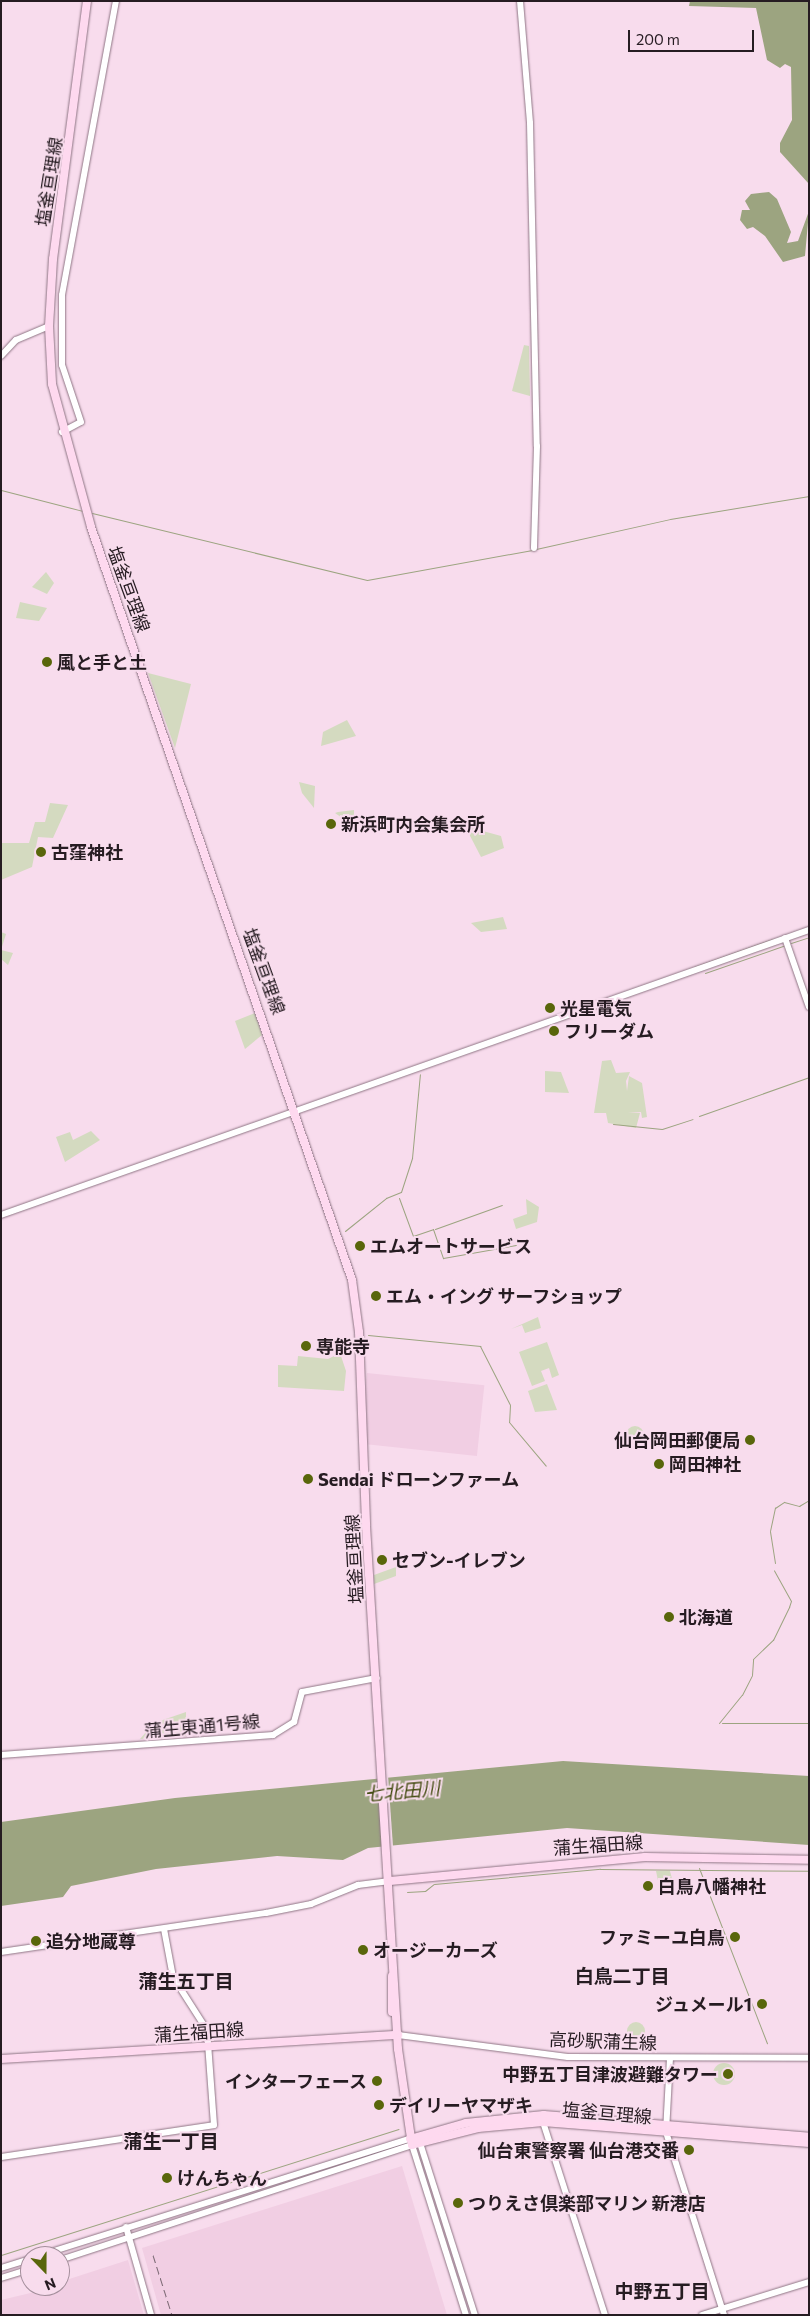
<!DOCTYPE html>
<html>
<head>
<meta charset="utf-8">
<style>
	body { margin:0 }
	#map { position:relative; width:810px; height:2316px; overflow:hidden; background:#f8dced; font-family:Commissioner,"Noto Sans JP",sans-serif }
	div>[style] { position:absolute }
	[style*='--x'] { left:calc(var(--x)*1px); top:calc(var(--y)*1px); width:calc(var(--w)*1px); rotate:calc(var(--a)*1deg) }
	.built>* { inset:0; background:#f1cee3; transform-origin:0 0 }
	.green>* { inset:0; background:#d4dac0 }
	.round { border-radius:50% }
	.water>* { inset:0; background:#9ca480 }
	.pier>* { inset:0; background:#f8dced; transform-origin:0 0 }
	.stream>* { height:1px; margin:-0.5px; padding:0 0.5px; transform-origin:0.5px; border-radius:0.5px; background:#9ca480 }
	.roads { filter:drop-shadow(0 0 1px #8f7685) drop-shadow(0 0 1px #8f7685) }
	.minor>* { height:6px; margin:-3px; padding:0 3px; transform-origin:3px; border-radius:3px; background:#fff }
	.major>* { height:8px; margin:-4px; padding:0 4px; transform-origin:4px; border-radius:4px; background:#fed9ef }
	.rail>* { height:1px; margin-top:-0.5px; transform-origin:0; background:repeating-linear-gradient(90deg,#7b6974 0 8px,transparent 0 12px) }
	.dots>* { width:14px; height:14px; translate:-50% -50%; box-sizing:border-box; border:2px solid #f8dced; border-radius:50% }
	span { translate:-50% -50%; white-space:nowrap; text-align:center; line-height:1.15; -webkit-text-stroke:4px #f8dced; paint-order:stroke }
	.street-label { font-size:18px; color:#261c22 }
	.poi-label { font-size:18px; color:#261c22; font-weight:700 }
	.left { translate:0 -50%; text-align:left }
	.right { translate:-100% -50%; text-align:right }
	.water-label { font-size:19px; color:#434c11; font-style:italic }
	.neighbourhood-label { font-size:19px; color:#261c22; font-weight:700 }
	.frame { position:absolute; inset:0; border:2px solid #261c22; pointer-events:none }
	.north { position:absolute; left:20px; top:2246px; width:50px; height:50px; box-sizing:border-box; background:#f8dced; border:1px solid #a48f9c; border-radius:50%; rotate:158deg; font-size:14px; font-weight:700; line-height:20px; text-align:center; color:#261c22 }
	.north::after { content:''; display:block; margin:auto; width:18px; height:22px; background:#59660b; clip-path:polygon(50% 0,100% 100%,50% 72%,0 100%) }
	.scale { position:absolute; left:628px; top:30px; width:126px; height:22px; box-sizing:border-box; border:2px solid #261c22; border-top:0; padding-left:6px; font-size:15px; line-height:18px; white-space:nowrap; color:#261c22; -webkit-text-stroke:4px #f8dced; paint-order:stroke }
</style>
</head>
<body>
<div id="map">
	<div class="built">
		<div style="left:367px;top:1373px;width:118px;height:71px;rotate:6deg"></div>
		<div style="clip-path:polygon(402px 2166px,447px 2315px,161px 2315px,142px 2248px)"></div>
		<div style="clip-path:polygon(128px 2260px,144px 2315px,1px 2315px,1px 2300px,60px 2286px,60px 2282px)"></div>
	</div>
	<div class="green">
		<div style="clip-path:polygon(524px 345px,529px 346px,530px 396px,512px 391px)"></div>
		<div style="clip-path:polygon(46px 572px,54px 583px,47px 594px,32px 587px)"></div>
		<div style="clip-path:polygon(20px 602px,47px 608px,39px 621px,16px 618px)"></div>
		<div style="clip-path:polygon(148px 673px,191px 684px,175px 748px)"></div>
		<div style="clip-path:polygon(347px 720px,356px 736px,321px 746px,323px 732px)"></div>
		<div style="clip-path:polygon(299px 782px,315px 786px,314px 808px,302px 793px)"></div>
		<div style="clip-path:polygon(50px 803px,68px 805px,53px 838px,38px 837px,32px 867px,1px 880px,1px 843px,29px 843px,35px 822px,45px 822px)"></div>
		<div style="clip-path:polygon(354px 810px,354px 826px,335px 813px,338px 812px)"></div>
		<div style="clip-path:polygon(472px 828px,501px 836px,504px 848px,481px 857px,468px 832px)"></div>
		<div style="clip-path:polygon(503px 917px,507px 929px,481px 932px,471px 923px)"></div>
		<div style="clip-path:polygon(1px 932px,6px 934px,1px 950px,13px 953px,8px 965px,1px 959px)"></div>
		<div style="clip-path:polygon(255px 1013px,262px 1035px,245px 1049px,235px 1021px)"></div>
		<div style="clip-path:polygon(611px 1060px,616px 1073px,630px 1072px,626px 1081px,627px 1091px,629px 1076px,642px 1083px,647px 1117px,642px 1118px,641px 1112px,628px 1113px,640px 1113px,636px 1128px,608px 1123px,606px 1113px,594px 1113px,602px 1061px)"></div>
		<div style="clip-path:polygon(545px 1071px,561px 1072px,569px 1093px,545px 1092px)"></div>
		<div style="clip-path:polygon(91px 1131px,100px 1140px,65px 1162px,56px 1137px,70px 1132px,73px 1140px)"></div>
		<div style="clip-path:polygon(526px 1199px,539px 1207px,537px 1222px,516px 1229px,513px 1219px,527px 1214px)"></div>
		<div style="clip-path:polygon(538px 1317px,541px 1328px,525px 1333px,522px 1325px,511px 1329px)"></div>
		<div style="clip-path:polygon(547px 1342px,559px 1375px,552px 1378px,549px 1368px,541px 1371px,545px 1381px,532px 1386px,519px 1352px)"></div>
		<div style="clip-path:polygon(340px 1353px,346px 1371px,344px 1391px,278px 1387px,278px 1365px,297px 1366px,298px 1356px,328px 1359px)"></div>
		<div style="clip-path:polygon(547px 1384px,557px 1410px,535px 1412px,528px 1391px)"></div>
		<div class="round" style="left:626px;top:1426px;width:18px;height:18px"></div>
		<div style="clip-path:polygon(396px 1567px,396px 1576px,374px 1584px,374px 1575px)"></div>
		<div style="clip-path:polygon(186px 1712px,186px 1736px,140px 1739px,154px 1723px)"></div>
		<div style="clip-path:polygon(656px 1871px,670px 1871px,675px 1890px,661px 1895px)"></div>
		<div class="round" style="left:627px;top:2022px;width:18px;height:18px"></div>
		<div class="round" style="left:713px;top:2063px;width:22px;height:22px"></div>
	</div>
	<div class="water">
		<div style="clip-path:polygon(690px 1px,809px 1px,809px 184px,780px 152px,780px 143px,792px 120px,791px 67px,785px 64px,780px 68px,767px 60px,756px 8px,689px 6px)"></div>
		<div style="clip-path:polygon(769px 192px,777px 199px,791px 232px,787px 243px,798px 241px,809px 211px,805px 256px,783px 262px,765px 236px,753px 227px,747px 229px,740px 220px,742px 210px,750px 210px,745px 201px,751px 194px)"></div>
		<div style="clip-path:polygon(563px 1761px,809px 1776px,809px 1845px,567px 1828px,368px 1848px,343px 1860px,277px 1856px,156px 1869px,71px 1886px,63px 1897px,1px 1906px,1px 1822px,175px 1798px)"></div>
	</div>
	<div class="pier">
		<div style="left:388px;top:1775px;width:74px;height:9px;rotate:86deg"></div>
	</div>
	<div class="stream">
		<div style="--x:1;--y:490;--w:85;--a:14.4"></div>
		<div style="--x:92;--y:513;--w:283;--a:13.7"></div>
		<div style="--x:367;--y:580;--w:168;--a:-10.3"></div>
		<div style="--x:536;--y:549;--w:137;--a:-12.6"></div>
		<div style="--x:670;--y:519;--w:141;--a:-9.4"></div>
		<div style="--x:791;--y:943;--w:19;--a:-18"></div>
		<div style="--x:694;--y:967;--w:84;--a:-19.5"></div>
		<div style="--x:705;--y:973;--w:83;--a:-19.1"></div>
		<div style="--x:699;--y:1116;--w:117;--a:-19.5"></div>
		<div style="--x:613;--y:1124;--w:49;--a:5.8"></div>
		<div style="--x:662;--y:1129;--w:32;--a:-18"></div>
		<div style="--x:399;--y:1198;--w:40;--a:69.8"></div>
		<div style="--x:413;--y:1236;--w:21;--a:-19"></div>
		<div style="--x:433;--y:1229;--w:31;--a:71"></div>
		<div style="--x:443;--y:1258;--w:74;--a:-10.1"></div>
		<div style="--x:435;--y:1229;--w:71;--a:-19.7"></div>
		<div style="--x:345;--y:1231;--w:53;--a:-38.8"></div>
		<div style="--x:386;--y:1198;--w:16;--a:-22"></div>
		<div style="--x:401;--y:1192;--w:36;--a:-72"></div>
		<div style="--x:412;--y:1158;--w:84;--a:-84.6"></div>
		<div style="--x:368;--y:1335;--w:113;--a:5.6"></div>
		<div style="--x:480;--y:1346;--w:66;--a:63"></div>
		<div style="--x:510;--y:1405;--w:17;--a:93"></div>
		<div style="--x:509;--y:1422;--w:57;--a:49.9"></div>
		<div style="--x:775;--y:1563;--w:32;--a:-99"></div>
		<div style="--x:770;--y:1531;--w:24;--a:-78"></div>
		<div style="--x:775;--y:1508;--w:11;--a:-34"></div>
		<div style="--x:784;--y:1502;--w:16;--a:15"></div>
		<div style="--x:799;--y:1506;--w:12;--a:-31"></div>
		<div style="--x:719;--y:1723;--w:36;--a:-51"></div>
		<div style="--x:742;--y:1695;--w:22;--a:-63"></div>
		<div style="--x:752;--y:1675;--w:16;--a:-86"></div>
		<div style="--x:753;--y:1659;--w:28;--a:-44"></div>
		<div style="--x:773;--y:1640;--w:37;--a:-64"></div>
		<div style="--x:789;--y:1607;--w:6;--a:-72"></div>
		<div style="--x:791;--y:1601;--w:35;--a:-119"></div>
		<div style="--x:722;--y:1723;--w:87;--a:0"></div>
		<div style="--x:699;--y:1868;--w:188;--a:68.8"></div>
		<div style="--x:407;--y:1892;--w:18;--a:-3"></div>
		<div style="--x:425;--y:1891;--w:11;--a:-38"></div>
		<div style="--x:434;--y:1884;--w:167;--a:-5.2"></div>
		<div style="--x:600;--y:1869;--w:209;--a:0.5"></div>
		<div style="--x:1;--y:2255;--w:417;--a:-17.6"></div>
	</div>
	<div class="roads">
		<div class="minor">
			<div style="--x:520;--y:1;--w:122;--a:85.3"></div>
			<div style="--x:530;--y:123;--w:323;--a:88.8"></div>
			<div style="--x:537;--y:446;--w:102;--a:91.7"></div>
			<div style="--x:1;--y:356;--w:22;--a:-47"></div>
			<div style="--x:16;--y:340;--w:36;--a:-23"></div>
			<div style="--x:62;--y:432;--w:21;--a:-28"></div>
			<div style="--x:81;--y:422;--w:60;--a:-108.4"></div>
			<div style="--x:62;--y:365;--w:70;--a:-90"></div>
			<div style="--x:62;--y:295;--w:299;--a:-79.6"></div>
			<div style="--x:785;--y:938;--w:73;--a:70.8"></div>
			<div style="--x:1;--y:1215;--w:857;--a:-19.43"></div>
			<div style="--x:1;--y:1755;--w:273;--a:-4.2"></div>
			<div style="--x:273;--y:1735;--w:25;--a:-32"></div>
			<div style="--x:294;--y:1722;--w:31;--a:-75"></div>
			<div style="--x:302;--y:1692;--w:76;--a:-10.6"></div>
			<div style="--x:1;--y:1952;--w:268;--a:-8.4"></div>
			<div style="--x:266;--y:1913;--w:46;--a:-11.3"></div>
			<div style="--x:311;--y:1904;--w:51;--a:-22"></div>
			<div style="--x:358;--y:1885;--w:32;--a:-7"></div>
			<div style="--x:398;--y:2035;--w:171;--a:7.4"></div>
			<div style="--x:568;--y:2057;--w:241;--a:0.2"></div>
			<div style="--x:670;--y:2058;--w:74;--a:93.1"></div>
			<div style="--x:666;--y:2132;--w:192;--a:72.4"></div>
			<div style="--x:543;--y:2122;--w:203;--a:72.2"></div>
			<div style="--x:420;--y:2143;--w:181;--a:72.3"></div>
			<div style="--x:1;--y:2157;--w:215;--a:-8.5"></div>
			<div style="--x:214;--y:2125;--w:95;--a:-94.2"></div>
			<div style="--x:207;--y:2030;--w:63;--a:-122.7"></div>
			<div style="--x:173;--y:1977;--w:49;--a:-100.6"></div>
			<div style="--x:126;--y:2227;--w:91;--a:74.1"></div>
			<div style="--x:38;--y:2256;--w:390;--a:-17.5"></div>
			<div style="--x:60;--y:2260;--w:370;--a:-18.1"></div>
			<div style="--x:412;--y:2145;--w:178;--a:72.4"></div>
			<div style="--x:1;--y:2268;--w:30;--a:-17"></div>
			<div style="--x:1;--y:2278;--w:30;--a:-17"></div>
			<div style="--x:702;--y:2315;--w:112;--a:-17.1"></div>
		</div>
		<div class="major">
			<div style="--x:87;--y:1;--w:260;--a:97.5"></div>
			<div style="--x:53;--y:259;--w:67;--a:93.4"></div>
			<div style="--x:49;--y:326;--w:58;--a:87"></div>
			<div style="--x:52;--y:384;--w:148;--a:74.7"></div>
			<div style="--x:91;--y:527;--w:797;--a:70.88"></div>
			<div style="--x:352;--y:1280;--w:52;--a:82.3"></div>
			<div style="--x:359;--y:1332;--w:194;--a:87.9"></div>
			<div style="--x:366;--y:1526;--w:524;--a:86.5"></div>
			<div style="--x:398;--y:2049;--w:97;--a:81.7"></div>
			<div style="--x:412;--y:2145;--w:68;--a:-14.4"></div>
			<div style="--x:478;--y:2128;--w:65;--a:-5.3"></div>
			<div style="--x:543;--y:2122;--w:267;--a:4.5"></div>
			<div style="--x:390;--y:1881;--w:256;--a:-5.4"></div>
			<div style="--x:645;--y:1857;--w:164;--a:1"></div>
			<div style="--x:392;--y:2012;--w:36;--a:-90"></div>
			<div style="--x:1;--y:2059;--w:398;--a:-3.5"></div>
			<div style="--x:410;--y:2139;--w:58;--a:-15.9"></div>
			<div style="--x:466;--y:2123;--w:78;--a:-5.9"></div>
			<div style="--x:544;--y:2115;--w:266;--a:4.7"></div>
		</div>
	</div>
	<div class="rail">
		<div style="--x:153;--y:2255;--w:63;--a:72.4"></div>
	</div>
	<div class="dots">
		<div style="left:47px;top:662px;background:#59660b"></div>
		<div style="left:331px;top:824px;background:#59660b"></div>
		<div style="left:41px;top:852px;background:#59660b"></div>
		<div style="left:550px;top:1008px;background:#59660b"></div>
		<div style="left:554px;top:1031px;background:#59660b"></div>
		<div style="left:360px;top:1246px;background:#59660b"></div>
		<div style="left:376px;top:1296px;background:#59660b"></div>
		<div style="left:306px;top:1346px;background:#59660b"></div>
		<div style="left:750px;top:1440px;background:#59660b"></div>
		<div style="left:659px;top:1464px;background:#59660b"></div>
		<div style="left:308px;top:1479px;background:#59660b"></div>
		<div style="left:382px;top:1560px;background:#59660b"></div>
		<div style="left:669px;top:1617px;background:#59660b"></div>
		<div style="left:648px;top:1886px;background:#59660b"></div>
		<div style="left:735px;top:1937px;background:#59660b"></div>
		<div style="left:36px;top:1941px;background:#59660b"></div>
		<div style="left:363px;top:1950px;background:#59660b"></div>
		<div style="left:762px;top:2004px;background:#59660b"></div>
		<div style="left:728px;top:2074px;background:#59660b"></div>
		<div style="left:377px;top:2081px;background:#59660b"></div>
		<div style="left:379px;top:2105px;background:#59660b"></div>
		<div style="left:689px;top:2150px;background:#59660b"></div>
		<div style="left:167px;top:2178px;background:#59660b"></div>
		<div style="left:458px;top:2203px;background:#59660b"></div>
	</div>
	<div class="street-label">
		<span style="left:49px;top:182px;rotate:-81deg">塩釜亘理線</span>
		<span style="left:129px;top:589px;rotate:70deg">塩釜亘理線</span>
		<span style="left:264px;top:971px;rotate:70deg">塩釜亘理線</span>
		<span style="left:354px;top:1559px;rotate:-93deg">塩釜亘理線</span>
		<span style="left:202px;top:1726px;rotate:-5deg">蒲生東通1号線</span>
		<span style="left:598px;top:1845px;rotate:-4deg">蒲生福田線</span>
		<span style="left:199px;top:2032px;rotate:-4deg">蒲生福田線</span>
		<span style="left:603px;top:2041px;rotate:2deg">高砂駅蒲生線</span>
		<span style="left:607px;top:2113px;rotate:5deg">塩釜亘理線</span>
	</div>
	<div class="poi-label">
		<span class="left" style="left:57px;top:662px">風と手と土</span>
		<span class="left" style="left:341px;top:824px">新浜町内会集会所</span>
		<span class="left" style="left:51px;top:852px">古窪神社</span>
		<span class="left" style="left:560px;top:1008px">光星電気</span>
		<span class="left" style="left:564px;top:1031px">フリーダム</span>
		<span class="left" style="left:370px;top:1246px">エムオートサービス</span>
		<span class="left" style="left:386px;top:1296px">エム・イング サーフショップ</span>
		<span class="left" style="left:316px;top:1346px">専能寺</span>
		<span class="right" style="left:740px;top:1440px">仙台岡田郵便局</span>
		<span class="left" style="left:669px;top:1464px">岡田神社</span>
		<span class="left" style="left:318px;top:1479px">Sendai ドローンファーム</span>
		<span class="left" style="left:392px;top:1560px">セブン-イレブン</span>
		<span class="left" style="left:679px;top:1617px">北海道</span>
		<span class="left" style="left:658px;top:1886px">白鳥八幡神社</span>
		<span class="right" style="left:725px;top:1937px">ファミーユ白鳥</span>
		<span class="left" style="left:46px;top:1941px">追分地蔵尊</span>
		<span class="left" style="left:373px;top:1950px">オージーカーズ</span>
		<span class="right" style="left:752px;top:2004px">ジュメール1</span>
		<span class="right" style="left:718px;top:2074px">中野五丁目津波避難タワー</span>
		<span class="right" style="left:367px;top:2081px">インターフェース</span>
		<span class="left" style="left:389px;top:2105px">デイリーヤマザキ</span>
		<span class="right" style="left:679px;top:2150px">仙台東警察署 仙台港交番</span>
		<span class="left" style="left:177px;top:2178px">けんちゃん</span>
		<span class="left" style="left:468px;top:2203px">つりえさ倶楽部マリン 新港店</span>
	</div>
	<div class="water-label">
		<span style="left:402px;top:1791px;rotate:-5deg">七北田川</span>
	</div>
	<div class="neighbourhood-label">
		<span style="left:622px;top:1976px">白鳥二丁目</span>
		<span style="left:186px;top:1981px">蒲生五丁目</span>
		<span style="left:171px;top:2141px">蒲生一丁目</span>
		<span style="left:662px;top:2291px">中野五丁目</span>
	</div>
	<div class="frame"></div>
	<div class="north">N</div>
	<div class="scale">200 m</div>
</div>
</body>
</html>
